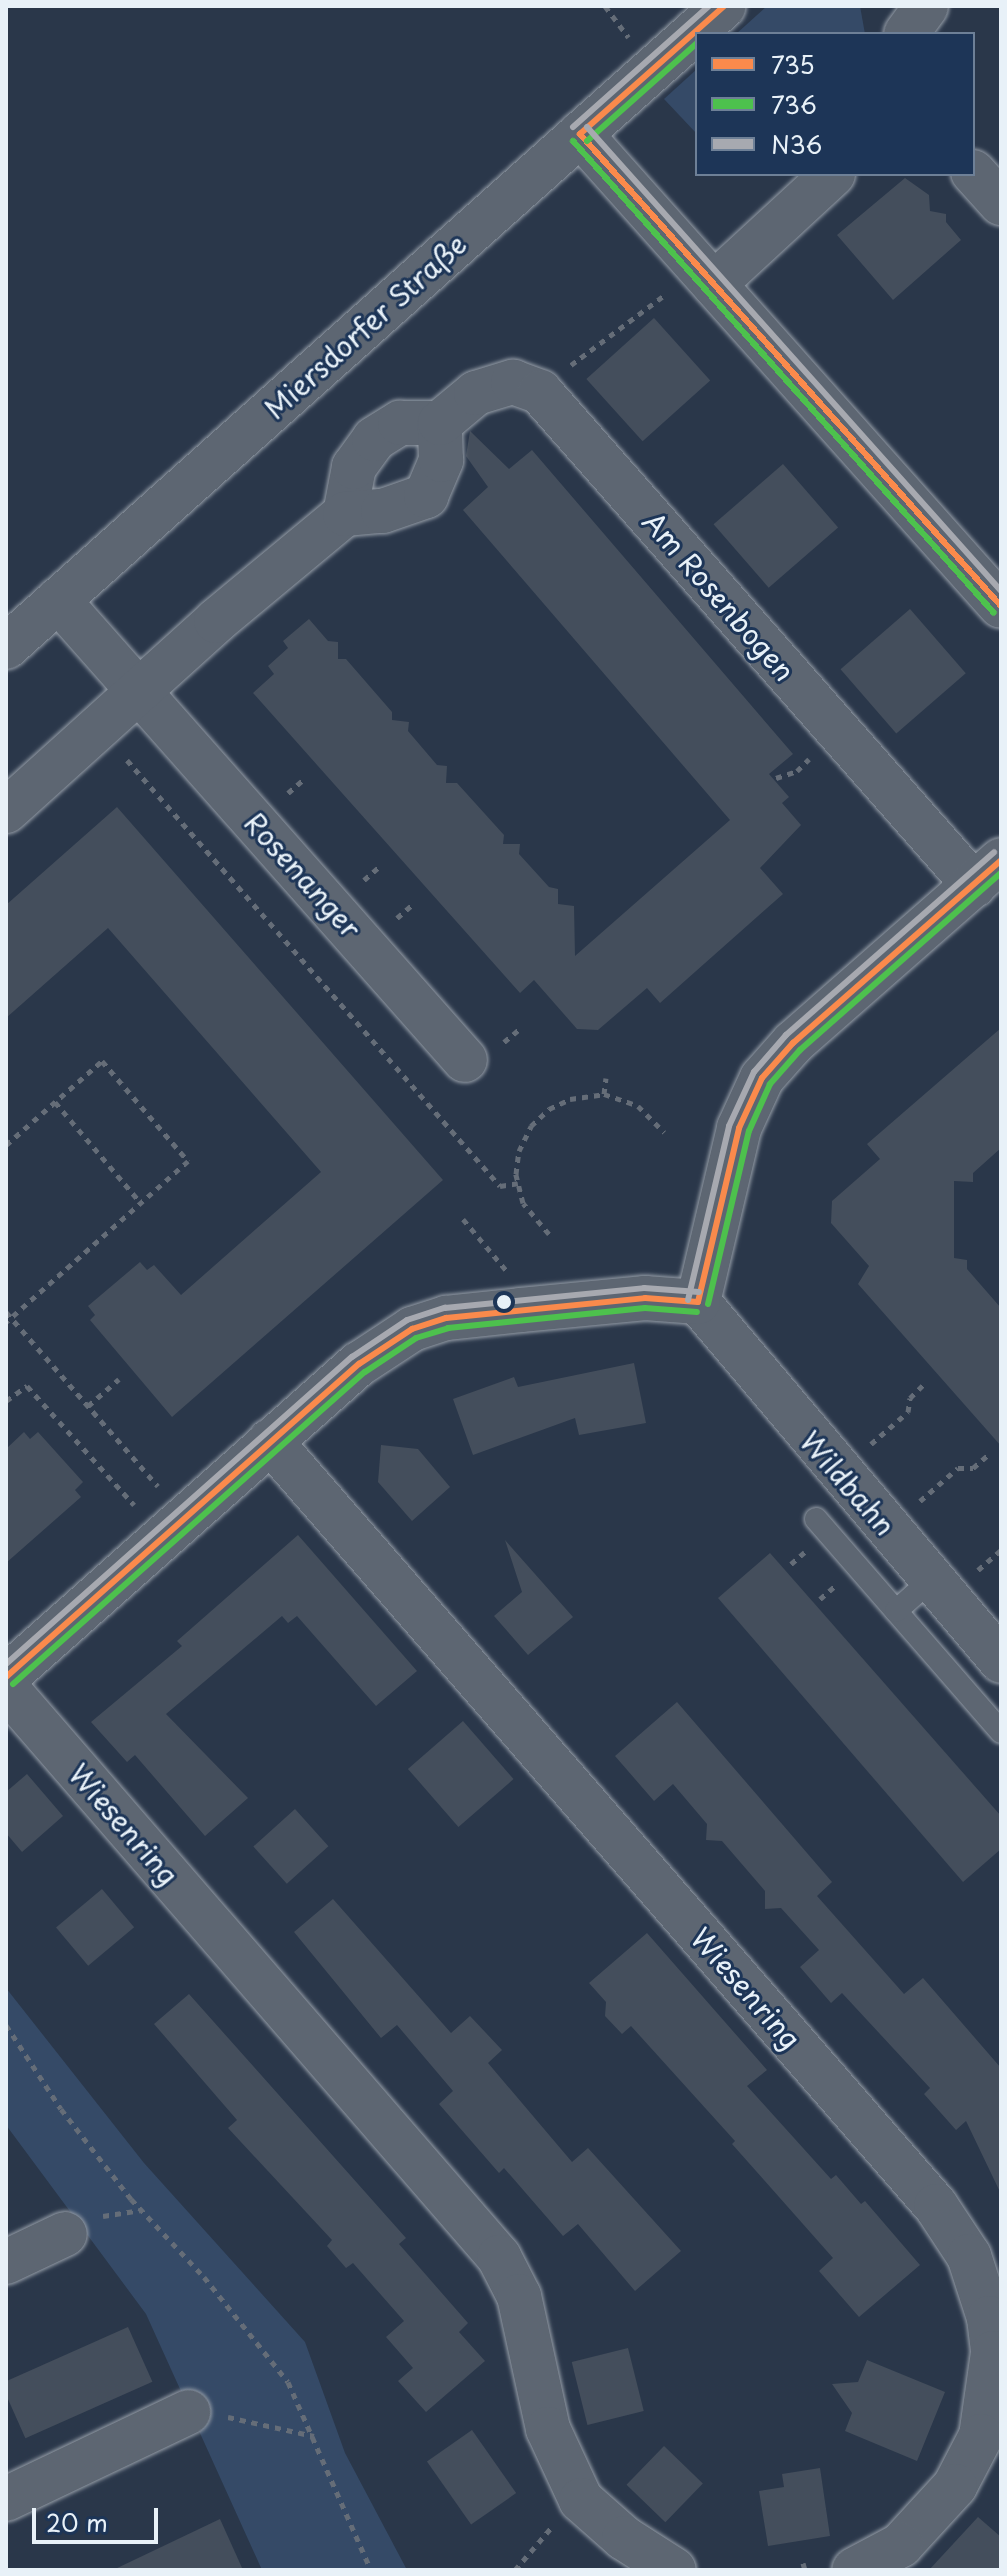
<!DOCTYPE html>
<html>
<head>
<meta charset="utf-8">
<style>
	body { margin:0 }
	#map { position:relative; width:1007px; height:2576px; overflow:hidden; background:#2a374a; font-family:"Playpen Sans",sans-serif }
	div>[style] { position:absolute }
	[style*='--x'] { left:calc(var(--x)*1px); top:calc(var(--y)*1px); width:calc(var(--w)*1px); rotate:calc(var(--a)*1deg) }
	.green>* { inset:0; background:#354a67 }
	.building>* { inset:0; background:#444e5c; transform-origin:0 0 }
	.path>* { height:5px; margin-top:-2.5px; transform-origin:0; background:repeating-linear-gradient(90deg,#656d78 0 6px,transparent 0 12px) }
	.roads { filter:drop-shadow(0 0 2px #959da7) drop-shadow(0 0 2px #959da7) }
	.lane>* { height:22px; margin:-11px; padding:0 11px; transform-origin:11px; border-radius:11px; background:#5d6672 }
	.street>* { height:44px; margin:-22px; padding:0 22px; transform-origin:22px; border-radius:22px; background:#5d6672 }
	.secondary>* { height:44px; margin:-22px; padding:0 22px; transform-origin:22px; border-radius:22px; background:#5d6672 }
	.bus-1>* { height:6px; margin:-3px; padding:0 3px; transform-origin:3px; border-radius:3px; background:#fa8a4c }
	.bus-2>* { height:6px; margin:-3px; padding:0 3px; transform-origin:3px; border-radius:3px; background:#4dc14d }
	.bus-3>* { height:6px; margin:-3px; padding:0 3px; transform-origin:3px; border-radius:3px; background:#a7a9b0 }
	.dots>* { width:22px; height:22px; translate:-50% -50%; box-sizing:border-box; border:4px solid #1d3557; border-radius:50% }
	span { translate:-50% -50%; white-space:nowrap; text-align:center; line-height:1.15; -webkit-text-stroke:6px #1d3557; paint-order:stroke }
	.street-label { font-size:28px; color:#e8f1f8 }
	.frame { position:absolute; inset:0; border:8px solid #e8f1f8; pointer-events:none }
	.legend { position:absolute; left:695px; top:32px; width:280px; height:144px; box-sizing:border-box; background:#1d3557; border:2px solid #6e8097; margin:0; padding:10px 14px; list-style:none; font-size:24px; color:#e8f1f8 }
	.legend li { display:flex; align-items:center; gap:16px; height:40px }
	.legend b { width:40px; border:2px solid #6e8097 }
	.scale { position:absolute; left:32px; top:2508px; width:126px; height:36px; box-sizing:border-box; border:4px solid #e8f1f8; border-top:0; padding-left:10px; font-size:24px; line-height:28px; white-space:nowrap; color:#e8f1f8; -webkit-text-stroke:6px #1d3557; paint-order:stroke }
</style>
</head>
<body>
<div id="map">
	<div class="green">
		<div style="clip-path:polygon(767px 6px,860px 6px,865px 34px,736px 34px)"></div>
		<div style="clip-path:polygon(697px 69px,697px 134px,664px 99px)"></div>
		<div style="clip-path:polygon(6px 1988px,144px 2163px,305px 2342px,345px 2453px,407px 2570px,262px 2570px,146px 2314px,6px 2125px)"></div>
	</div>
	<div class="building">
		<div style="clip-path:polygon(905px 178px,929px 195px,930px 211px,946px 214px,946px 222px,961px 240px,893px 300px,837px 235px)"></div>
		<div style="left:654px;top:318px;width:84px;height:91px;rotate:48deg"></div>
		<div style="clip-path:polygon(470px 431px,509px 469px,532px 450px,793px 754px,769px 774px,789px 797px,782px 803px,801px 825px,760px 868px,783px 894px,660px 1003px,647px 988px,598px 1030px,577px 1029px,534px 980px,520px 993px,253px 693px,274px 674px,268px 666px,288px 648px,283px 641px,309px 619px,328px 641px,338px 642px,338px 659px,346px 659px,392px 712px,392px 720px,409px 722px,408px 731px,437px 765px,447px 766px,446px 783px,457px 783px,504px 835px,503px 844px,520px 844px,519px 854px,549px 887px,558px 889px,558px 904px,574px 906px,575px 956px,730px 820px,463px 510px,488px 487px,466px 456px)"></div>
		<div style="left:783px;top:464px;width:84px;height:92px;rotate:49deg"></div>
		<div style="left:910px;top:609px;width:85px;height:92px;rotate:49deg"></div>
		<div style="clip-path:polygon(117px 807px,443px 1180px,172px 1417px,90px 1320px,95px 1315px,88px 1306px,140px 1262px,147px 1270px,154px 1265px,181px 1295px,321px 1172px,108px 928px,6px 1018px,6px 905px)"></div>
		<div style="clip-path:polygon(1001px 1028px,1001px 1148px,973px 1173px,973px 1182px,954px 1181px,954px 1258px,967px 1260px,967px 1269px,1001px 1308px,1001px 1446px,858px 1284px,869px 1266px,831px 1223px,832px 1201px,880px 1159px,867px 1144px)"></div>
		<div style="clip-path:polygon(634px 1363px,646px 1423px,579px 1435px,575px 1418px,473px 1455px,453px 1399px,514px 1377px,518px 1387px)"></div>
		<div style="clip-path:polygon(24px 1432px,30px 1439px,38px 1432px,83px 1482px,75px 1490px,81px 1497px,6px 1563px,6px 1449px)"></div>
		<div style="clip-path:polygon(381px 1445px,418px 1449px,450px 1487px,412px 1521px,378px 1482px)"></div>
		<div style="clip-path:polygon(298px 1535px,417px 1671px,376px 1706px,297px 1616px,288px 1623px,282px 1616px,166px 1714px,248px 1798px,205px 1836px,135px 1755px,127px 1762px,91px 1722px,182px 1646px,177px 1641px)"></div>
		<div style="clip-path:polygon(505px 1540px,573px 1617px,528px 1655px,494px 1616px,522px 1592px)"></div>
		<div style="clip-path:polygon(770px 1553px,1001px 1816px,1001px 1849px,963px 1882px,718px 1598px)"></div>
		<div style="clip-path:polygon(677px 1702px,832px 1882px,817px 1896px,904px 1994px,923px 1978px,1001px 2068px,1001px 2194px,966px 2121px,956px 2130px,924px 2094px,930px 2088px,842px 1993px,831px 2003px,800px 1967px,819px 1950px,781px 1908px,765px 1909px,765px 1891px,722px 1841px,706px 1840px,707px 1824px,673px 1784px,654px 1801px,615px 1756px)"></div>
		<div style="left:463px;top:1721px;width:77px;height:73px;rotate:49deg"></div>
		<div style="clip-path:polygon(27px 1774px,63px 1816px,22px 1852px,6px 1833px,6px 1792px)"></div>
		<div style="left:295px;top:1809px;width:50px;height:56px;rotate:48deg"></div>
		<div style="left:102px;top:1889px;width:50px;height:60px;rotate:50deg"></div>
		<div style="clip-path:polygon(333px 1899px,451px 2033px,470px 2016px,502px 2050px,488px 2063px,572px 2162px,588px 2148px,681px 2251px,635px 2291px,578px 2224px,563px 2236px,504px 2168px,499px 2173px,439px 2104px,453px 2091px,397px 2025px,381px 2038px,294px 1932px)"></div>
		<div style="clip-path:polygon(647px 1933px,767px 2070px,747px 2086px,831px 2179px,836px 2175px,861px 2204px,865px 2201px,920px 2265px,859px 2317px,819px 2271px,833px 2258px,732px 2144px,735px 2141px,631px 2026px,622px 2034px,605px 2016px,606px 2002px,589px 1983px)"></div>
		<div style="clip-path:polygon(189px 1994px,406px 2238px,399px 2244px,468px 2323px,459px 2332px,485px 2361px,426px 2412px,398px 2381px,413px 2368px,386px 2337px,404px 2321px,353px 2263px,346px 2268px,327px 2246px,332px 2240px,228px 2128px,237px 2120px,154px 2024px)"></div>
		<div style="left:128px;top:2327px;width:60px;height:139px;rotate:66deg"></div>
		<div style="left:628px;top:2348px;width:65px;height:58px;rotate:76deg"></div>
		<div style="clip-path:polygon(867px 2360px,945px 2392px,917px 2461px,845px 2431px,852px 2413px,832px 2384px,858px 2382px)"></div>
		<div style="left:472px;top:2430px;width:77px;height:55px;rotate:55deg"></div>
		<div style="left:664px;top:2446px;width:54px;height:54px;rotate:44deg"></div>
		<div style="clip-path:polygon(820px 2468px,830px 2536px,768px 2546px,759px 2491px,784px 2487px,782px 2474px)"></div>
		<div style="clip-path:polygon(978px 2517px,1001px 2537px,1001px 2570px,929px 2570px)"></div>
		<div style="clip-path:polygon(220px 2519px,243px 2570px,113px 2570px)"></div>
	</div>
	<div class="path">
		<div style="--x:605;--y:6;--w:39;--a:53"></div>
		<div style="--x:571;--y:365;--w:119;--a:-36.8"></div>
		<div style="--x:127;--y:760;--w:566;--a:48.8"></div>
		<div style="--x:500;--y:1186;--w:18;--a:-9"></div>
		<div style="--x:776;--y:778;--w:22;--a:-18"></div>
		<div style="--x:797;--y:771;--w:17;--a:-45"></div>
		<div style="--x:288;--y:793;--w:23;--a:-41"></div>
		<div style="--x:364;--y:880;--w:23;--a:-41"></div>
		<div style="--x:397;--y:918;--w:23;--a:-41"></div>
		<div style="--x:504;--y:1042;--w:23;--a:-40"></div>
		<div style="--x:604;--y:1094;--w:16;--a:-83"></div>
		<div style="--x:55;--y:1102;--w:133;--a:49.6"></div>
		<div style="--x:6;--y:1145;--w:128;--a:-41.2"></div>
		<div style="--x:102;--y:1061;--w:132;--a:49.3"></div>
		<div style="--x:188;--y:1161;--w:243;--a:138.5"></div>
		<div style="--x:463;--y:1219;--w:67;--a:49.9"></div>
		<div style="--x:549;--y:1234;--w:40;--a:-130"></div>
		<div style="--x:523;--y:1203;--w:30;--a:-104"></div>
		<div style="--x:516;--y:1174;--w:23;--a:-83"></div>
		<div style="--x:519;--y:1151;--w:28;--a:-64"></div>
		<div style="--x:531;--y:1126;--w:25;--a:-43"></div>
		<div style="--x:549;--y:1109;--w:23;--a:-25"></div>
		<div style="--x:570;--y:1099;--w:34;--a:-8"></div>
		<div style="--x:604;--y:1094;--w:36;--a:19"></div>
		<div style="--x:638;--y:1106;--w:37;--a:45"></div>
		<div style="--x:6;--y:1312;--w:231;--a:48.9"></div>
		<div style="--x:6;--y:1401;--w:26;--a:-36"></div>
		<div style="--x:27;--y:1386;--w:160;--a:48"></div>
		<div style="--x:88;--y:1406;--w:41;--a:-41.1"></div>
		<div style="--x:871;--y:1444;--w:49;--a:-40.9"></div>
		<div style="--x:908;--y:1412;--w:14;--a:-82"></div>
		<div style="--x:910;--y:1398;--w:23;--a:-45"></div>
		<div style="--x:920;--y:1501;--w:50;--a:-41"></div>
		<div style="--x:958;--y:1468;--w:15;--a:0"></div>
		<div style="--x:973;--y:1468;--w:20;--a:-41"></div>
		<div style="--x:791;--y:1564;--w:18;--a:-41"></div>
		<div style="--x:978;--y:1570;--w:30;--a:-41"></div>
		<div style="--x:820;--y:1599;--w:20;--a:-41"></div>
		<div style="--x:6;--y:2025;--w:100;--a:56.8"></div>
		<div style="--x:61;--y:2109;--w:114;--a:52.1"></div>
		<div style="--x:131;--y:2199;--w:107;--a:46.9"></div>
		<div style="--x:204;--y:2277;--w:134;--a:51.3"></div>
		<div style="--x:288;--y:2382;--w:206;--a:66.2"></div>
		<div style="--x:103;--y:2216;--w:37;--a:-9"></div>
		<div style="--x:228;--y:2417;--w:88;--a:12.5"></div>
		<div style="--x:803;--y:2563;--w:7;--a:74"></div>
		<div style="--x:515;--y:2570;--w:55;--a:-49.4"></div>
	</div>
	<div class="roads">
		<div class="lane">
			<div style="--x:816;--y:1519;--w:282;--a:49"></div>
			<div style="--x:896;--y:1611;--w:47;--a:-41.5"></div>
		</div>
		<div class="street">
			<div style="--x:906;--y:34;--w:34;--a:-54"></div>
			<div style="--x:580;--y:134;--w:632;--a:48.27"></div>
			<div style="--x:973;--y:172;--w:42;--a:47.9"></div>
			<div style="--x:714;--y:284;--w:162;--a:-42.7"></div>
			<div style="--x:345;--y:514;--w:48;--a:-79.2"></div>
			<div style="--x:354;--y:467;--w:34;--a:-54"></div>
			<div style="--x:374;--y:439;--w:31;--a:-32"></div>
			<div style="--x:400;--y:423;--w:40;--a:0"></div>
			<div style="--x:58;--y:600;--w:614;--a:48.5"></div>
			<div style="--x:6;--y:811;--w:283;--a:-42.1"></div>
			<div style="--x:216;--y:621;--w:168;--a:-39.7"></div>
			<div style="--x:345;--y:514;--w:38;--a:-5"></div>
			<div style="--x:383;--y:511;--w:46;--a:-19.2"></div>
			<div style="--x:426;--y:496;--w:39;--a:-67"></div>
			<div style="--x:441;--y:460;--w:37;--a:-92"></div>
			<div style="--x:440;--y:423;--w:47;--a:-39.8"></div>
			<div style="--x:476;--y:393;--w:39;--a:-17"></div>
			<div style="--x:513;--y:382;--w:29;--a:20"></div>
			<div style="--x:540;--y:392;--w:657;--a:48.64"></div>
			<div style="--x:698;--y:1302;--w:179;--a:-76.7"></div>
			<div style="--x:739;--y:1128;--w:55;--a:-65.3"></div>
			<div style="--x:762;--y:1078;--w:47;--a:-48.5"></div>
			<div style="--x:793;--y:1043;--w:277;--a:-41.3"></div>
			<div style="--x:698;--y:1302;--w:470;--a:49.8"></div>
			<div style="--x:270;--y:1441;--w:1014;--a:48.96"></div>
			<div style="--x:936;--y:2206;--w:60;--a:56.6"></div>
			<div style="--x:969;--y:2256;--w:65;--a:72.1"></div>
			<div style="--x:989;--y:2318;--w:35;--a:83"></div>
			<div style="--x:993;--y:2353;--w:84;--a:98.2"></div>
			<div style="--x:981;--y:2436;--w:56;--a:117.5"></div>
			<div style="--x:955;--y:2486;--w:80;--a:132.5"></div>
			<div style="--x:901;--y:2545;--w:53;--a:152"></div>
			<div style="--x:6;--y:1677;--w:472;--a:-41.6"></div>
			<div style="--x:359;--y:1364;--w:64;--a:-33.4"></div>
			<div style="--x:412;--y:1329;--w:36;--a:-18"></div>
			<div style="--x:446;--y:1318;--w:75;--a:-6.1"></div>
			<div style="--x:521;--y:1310;--w:125;--a:-5.5"></div>
			<div style="--x:645;--y:1298;--w:53;--a:4.3"></div>
			<div style="--x:6;--y:1688;--w:753;--a:49.09"></div>
			<div style="--x:499;--y:2257;--w:44;--a:62.9"></div>
			<div style="--x:519;--y:2296;--w:136;--a:77.7"></div>
			<div style="--x:548;--y:2429;--w:78;--a:65.1"></div>
			<div style="--x:581;--y:2500;--w:57;--a:41.5"></div>
			<div style="--x:624;--y:2538;--w:59;--a:32.6"></div>
			<div style="--x:6;--y:2262;--w:65;--a:-25.4"></div>
			<div style="--x:6;--y:2499;--w:202;--a:-25.5"></div>
		</div>
		<div class="secondary">
			<div style="--x:6;--y:647;--w:962;--a:-41.76"></div>
		</div>
	</div>
	<div class="bus-1">
		<div style="--x:580;--y:134;--w:632;--a:48.27"></div>
		<div style="--x:580;--y:134;--w:193;--a:-41.6"></div>
		<div style="--x:698;--y:1302;--w:179;--a:-76.7"></div>
		<div style="--x:739;--y:1128;--w:55;--a:-65.3"></div>
		<div style="--x:762;--y:1078;--w:47;--a:-48.5"></div>
		<div style="--x:793;--y:1043;--w:277;--a:-41.3"></div>
		<div style="--x:6;--y:1677;--w:472;--a:-41.6"></div>
		<div style="--x:359;--y:1364;--w:64;--a:-33.4"></div>
		<div style="--x:412;--y:1329;--w:36;--a:-18"></div>
		<div style="--x:446;--y:1318;--w:200;--a:-5.7"></div>
		<div style="--x:645;--y:1298;--w:53;--a:4.3"></div>
	</div>
	<div class="bus-2">
		<div style="--x:573;--y:141;--w:632;--a:48.27"></div>
		<div style="--x:587;--y:141;--w:147;--a:-41.7"></div>
		<div style="--x:708;--y:1304;--w:178;--a:-76.7"></div>
		<div style="--x:749;--y:1131;--w:51;--a:-65.9"></div>
		<div style="--x:770;--y:1084;--w:45;--a:-48.6"></div>
		<div style="--x:800;--y:1050;--w:268;--a:-41.4"></div>
		<div style="--x:13;--y:1684;--w:470;--a:-41.6"></div>
		<div style="--x:365;--y:1372;--w:61;--a:-33.7"></div>
		<div style="--x:416;--y:1338;--w:34;--a:-17"></div>
		<div style="--x:448;--y:1328;--w:198;--a:-5.8"></div>
		<div style="--x:645;--y:1308;--w:52;--a:4.4"></div>
	</div>
	<div class="bus-3">
		<div style="--x:573;--y:127;--w:182;--a:-41.7"></div>
		<div style="--x:587;--y:127;--w:622;--a:48.26"></div>
		<div style="--x:688;--y:1300;--w:179;--a:-76.7"></div>
		<div style="--x:729;--y:1126;--w:60;--a:-65.2"></div>
		<div style="--x:754;--y:1072;--w:49;--a:-49.1"></div>
		<div style="--x:786;--y:1035;--w:277;--a:-41.3"></div>
		<div style="--x:6;--y:1664;--w:463;--a:-41.6"></div>
		<div style="--x:352;--y:1357;--w:66;--a:-33.9"></div>
		<div style="--x:407;--y:1320;--w:40;--a:-18"></div>
		<div style="--x:445;--y:1308;--w:200;--a:-5.7"></div>
		<div style="--x:644;--y:1288;--w:55;--a:4.2"></div>
	</div>
	<div class="dots">
		<div style="left:504px;top:1302px;background:#e8f1f8"></div>
	</div>
	<div class="street-label">
		<span style="left:365px;top:326px;rotate:-42deg">Miersdorfer Straße</span>
		<span style="left:719px;top:596px;rotate:49deg">Am Rosenbogen</span>
		<span style="left:303px;top:875px;rotate:48deg">Rosenanger</span>
		<span style="left:848px;top:1483px;rotate:49deg">Wildbahn</span>
		<span style="left:124px;top:1824px;rotate:49deg">Wiesenring</span>
		<span style="left:746px;top:1988px;rotate:49deg">Wiesenring</span>
	</div>
	<div class="frame"></div>
	<ul class="legend">
	<li><b style="height:10px;background:#fa8a4c"></b>735</li>
	<li><b style="height:10px;background:#4dc14d"></b>736</li>
	<li><b style="height:10px;background:#a7a9b0"></b>N36</li>
	</ul>
	<div class="scale">20 m</div>
</div>
</body>
</html>
